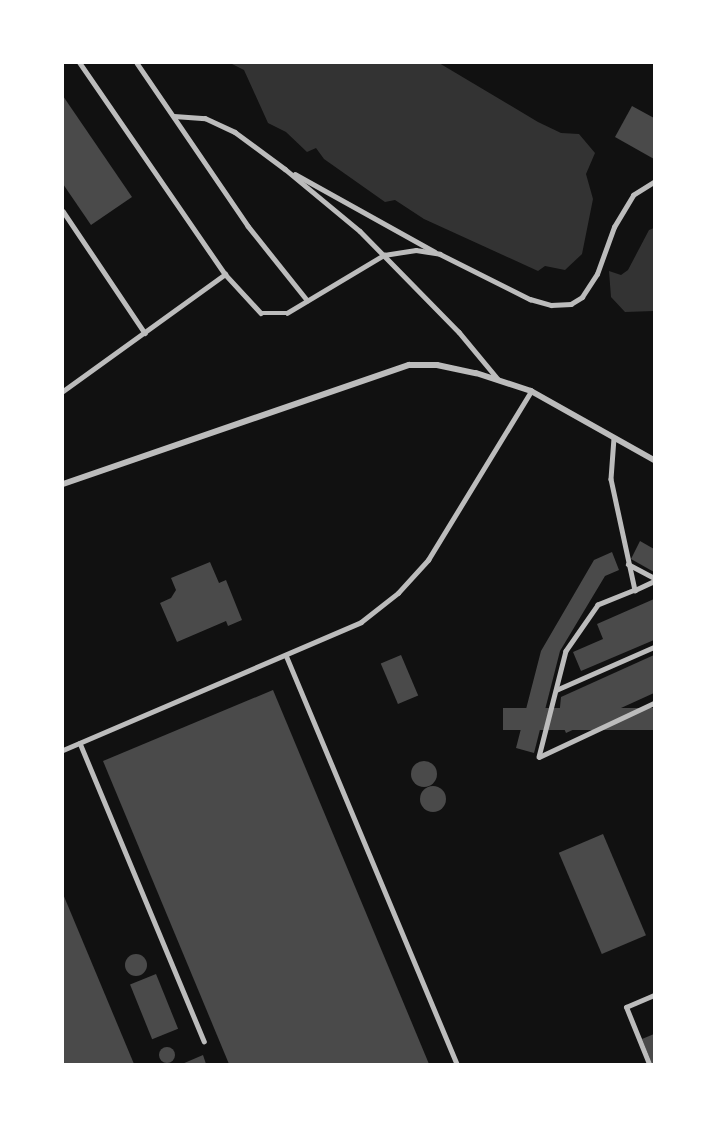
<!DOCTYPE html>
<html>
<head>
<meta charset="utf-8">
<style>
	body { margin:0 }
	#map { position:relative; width:717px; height:1127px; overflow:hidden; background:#111; font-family:"Playfair Display",serif }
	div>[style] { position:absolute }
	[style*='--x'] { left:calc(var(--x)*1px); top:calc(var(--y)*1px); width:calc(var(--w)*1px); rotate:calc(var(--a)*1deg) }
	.water>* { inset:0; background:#333 }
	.building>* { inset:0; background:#4a4a4a; transform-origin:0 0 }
	.round { border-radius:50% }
	.service>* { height:4.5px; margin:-2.25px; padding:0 2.25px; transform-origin:2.25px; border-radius:2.25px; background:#bcbcbc }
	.minor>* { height:6px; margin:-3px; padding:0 3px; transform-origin:3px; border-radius:3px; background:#bcbcbc }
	span { translate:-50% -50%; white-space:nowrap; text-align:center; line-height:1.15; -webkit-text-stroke:6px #fff; paint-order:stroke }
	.frame { position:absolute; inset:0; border:64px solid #fff; pointer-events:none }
</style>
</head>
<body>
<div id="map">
	<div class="water">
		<div style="clip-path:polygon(230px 63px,439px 63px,538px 122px,561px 133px,579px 134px,595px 153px,586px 174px,593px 199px,582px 254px,565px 270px,545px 266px,538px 271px,424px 219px,395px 200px,385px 202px,324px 159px,316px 148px,307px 152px,286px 132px,268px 123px,244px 70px)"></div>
		<div style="clip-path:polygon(654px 228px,654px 311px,625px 312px,611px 297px,609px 271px,621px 275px,628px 270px,649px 230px)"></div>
	</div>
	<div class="building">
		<div style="clip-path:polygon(63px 96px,132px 197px,91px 225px,63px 184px)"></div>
		<div style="clip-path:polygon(632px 106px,654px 118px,654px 159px,615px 137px)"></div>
		<div style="clip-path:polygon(640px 541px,654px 549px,654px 572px,631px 559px)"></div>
		<div style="clip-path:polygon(612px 552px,619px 570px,605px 576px,560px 651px,534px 753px,516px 748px,541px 651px,594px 560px)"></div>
		<div style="clip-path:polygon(210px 562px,219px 583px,226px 580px,242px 620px,228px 626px,226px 621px,177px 642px,160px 603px,171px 598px,176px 590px,171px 578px)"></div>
		<div style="clip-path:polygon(654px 599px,654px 640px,581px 671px,573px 652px,603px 639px,597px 624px)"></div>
		<div style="left:401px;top:655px;width:44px;height:22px;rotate:67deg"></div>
		<div style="clip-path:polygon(654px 655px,654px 693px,566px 733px,559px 717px,561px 697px)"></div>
		<div style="clip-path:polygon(273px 690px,429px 1064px,229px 1064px,103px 761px)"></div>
		<div style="left:654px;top:708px;width:22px;height:151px;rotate:90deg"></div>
		<div class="round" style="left:411px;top:761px;width:26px;height:26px"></div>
		<div class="round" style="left:420px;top:786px;width:26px;height:26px"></div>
		<div style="left:603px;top:834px;width:110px;height:48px;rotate:67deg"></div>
		<div style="clip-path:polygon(63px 894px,134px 1064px,63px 1064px)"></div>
		<div class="round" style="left:125px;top:954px;width:22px;height:22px"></div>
		<div style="left:156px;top:974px;width:59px;height:28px;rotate:68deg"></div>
		<div style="clip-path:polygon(654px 1034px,654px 1064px,652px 1064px,642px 1039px)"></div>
		<div class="round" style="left:159px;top:1047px;width:16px;height:16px"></div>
		<div style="clip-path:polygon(203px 1055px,206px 1064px,182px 1064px)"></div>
	</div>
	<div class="service">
		<div style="--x:80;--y:63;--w:256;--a:55.5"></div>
		<div style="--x:225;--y:274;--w:53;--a:47.3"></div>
		<div style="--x:261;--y:313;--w:26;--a:0"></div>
		<div style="--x:287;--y:313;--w:113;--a:-30.9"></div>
		<div style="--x:384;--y:255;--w:32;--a:-9"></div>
		<div style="--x:416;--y:250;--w:24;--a:9"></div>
		<div style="--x:440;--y:254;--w:101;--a:26.6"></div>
		<div style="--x:530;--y:299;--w:22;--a:16"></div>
		<div style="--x:551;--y:305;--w:20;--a:-3"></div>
		<div style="--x:571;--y:304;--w:13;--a:-32"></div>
		<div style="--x:582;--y:297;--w:27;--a:-57"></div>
		<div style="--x:597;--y:274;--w:50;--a:-70.1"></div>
		<div style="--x:614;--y:227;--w:37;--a:-59"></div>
		<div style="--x:633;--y:195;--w:25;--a:-32"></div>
		<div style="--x:137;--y:63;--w:197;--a:55.7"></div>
		<div style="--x:248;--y:226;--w:95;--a:51.4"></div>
		<div style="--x:174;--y:116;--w:31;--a:4"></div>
		<div style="--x:205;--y:118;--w:33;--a:25"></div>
		<div style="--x:235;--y:132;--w:62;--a:36.5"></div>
		<div style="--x:285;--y:169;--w:97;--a:39.6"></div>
		<div style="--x:360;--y:231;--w:141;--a:45.6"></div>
		<div style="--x:459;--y:332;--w:61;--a:50.3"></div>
		<div style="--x:295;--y:174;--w:160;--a:29.1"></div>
		<div style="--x:63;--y:211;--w:147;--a:56.1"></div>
		<div style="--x:63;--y:391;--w:200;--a:-35.8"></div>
		<div style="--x:614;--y:438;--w:41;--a:94.2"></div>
		<div style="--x:611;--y:479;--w:114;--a:77.8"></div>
		<div style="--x:635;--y:590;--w:40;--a:158"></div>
		<div style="--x:598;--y:605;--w:56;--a:124.8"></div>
		<div style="--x:566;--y:651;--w:109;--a:104.3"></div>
		<div style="--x:539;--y:757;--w:127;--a:-25.2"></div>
		<div style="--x:628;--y:564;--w:30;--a:28"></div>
		<div style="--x:635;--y:590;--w:21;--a:-25"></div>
		<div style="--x:286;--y:655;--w:443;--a:67.3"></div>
		<div style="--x:556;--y:690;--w:107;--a:-23.7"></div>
		<div style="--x:80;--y:743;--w:323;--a:67.4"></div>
		<div style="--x:63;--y:750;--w:324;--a:-23.2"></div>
		<div style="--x:361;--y:622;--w:47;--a:-38.1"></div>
		<div style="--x:398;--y:593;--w:45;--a:-47.7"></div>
		<div style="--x:428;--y:560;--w:198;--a:-58.6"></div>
		<div style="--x:649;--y:1064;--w:61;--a:-112"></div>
		<div style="--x:626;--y:1007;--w:30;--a:-23"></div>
	</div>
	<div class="minor">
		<div style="--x:63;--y:484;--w:366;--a:-19"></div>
		<div style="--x:409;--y:365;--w:28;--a:0"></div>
		<div style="--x:437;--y:365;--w:40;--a:12"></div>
		<div style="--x:476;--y:373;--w:58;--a:18.1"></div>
		<div style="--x:531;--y:391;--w:141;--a:29.3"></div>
	</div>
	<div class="frame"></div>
</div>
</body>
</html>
